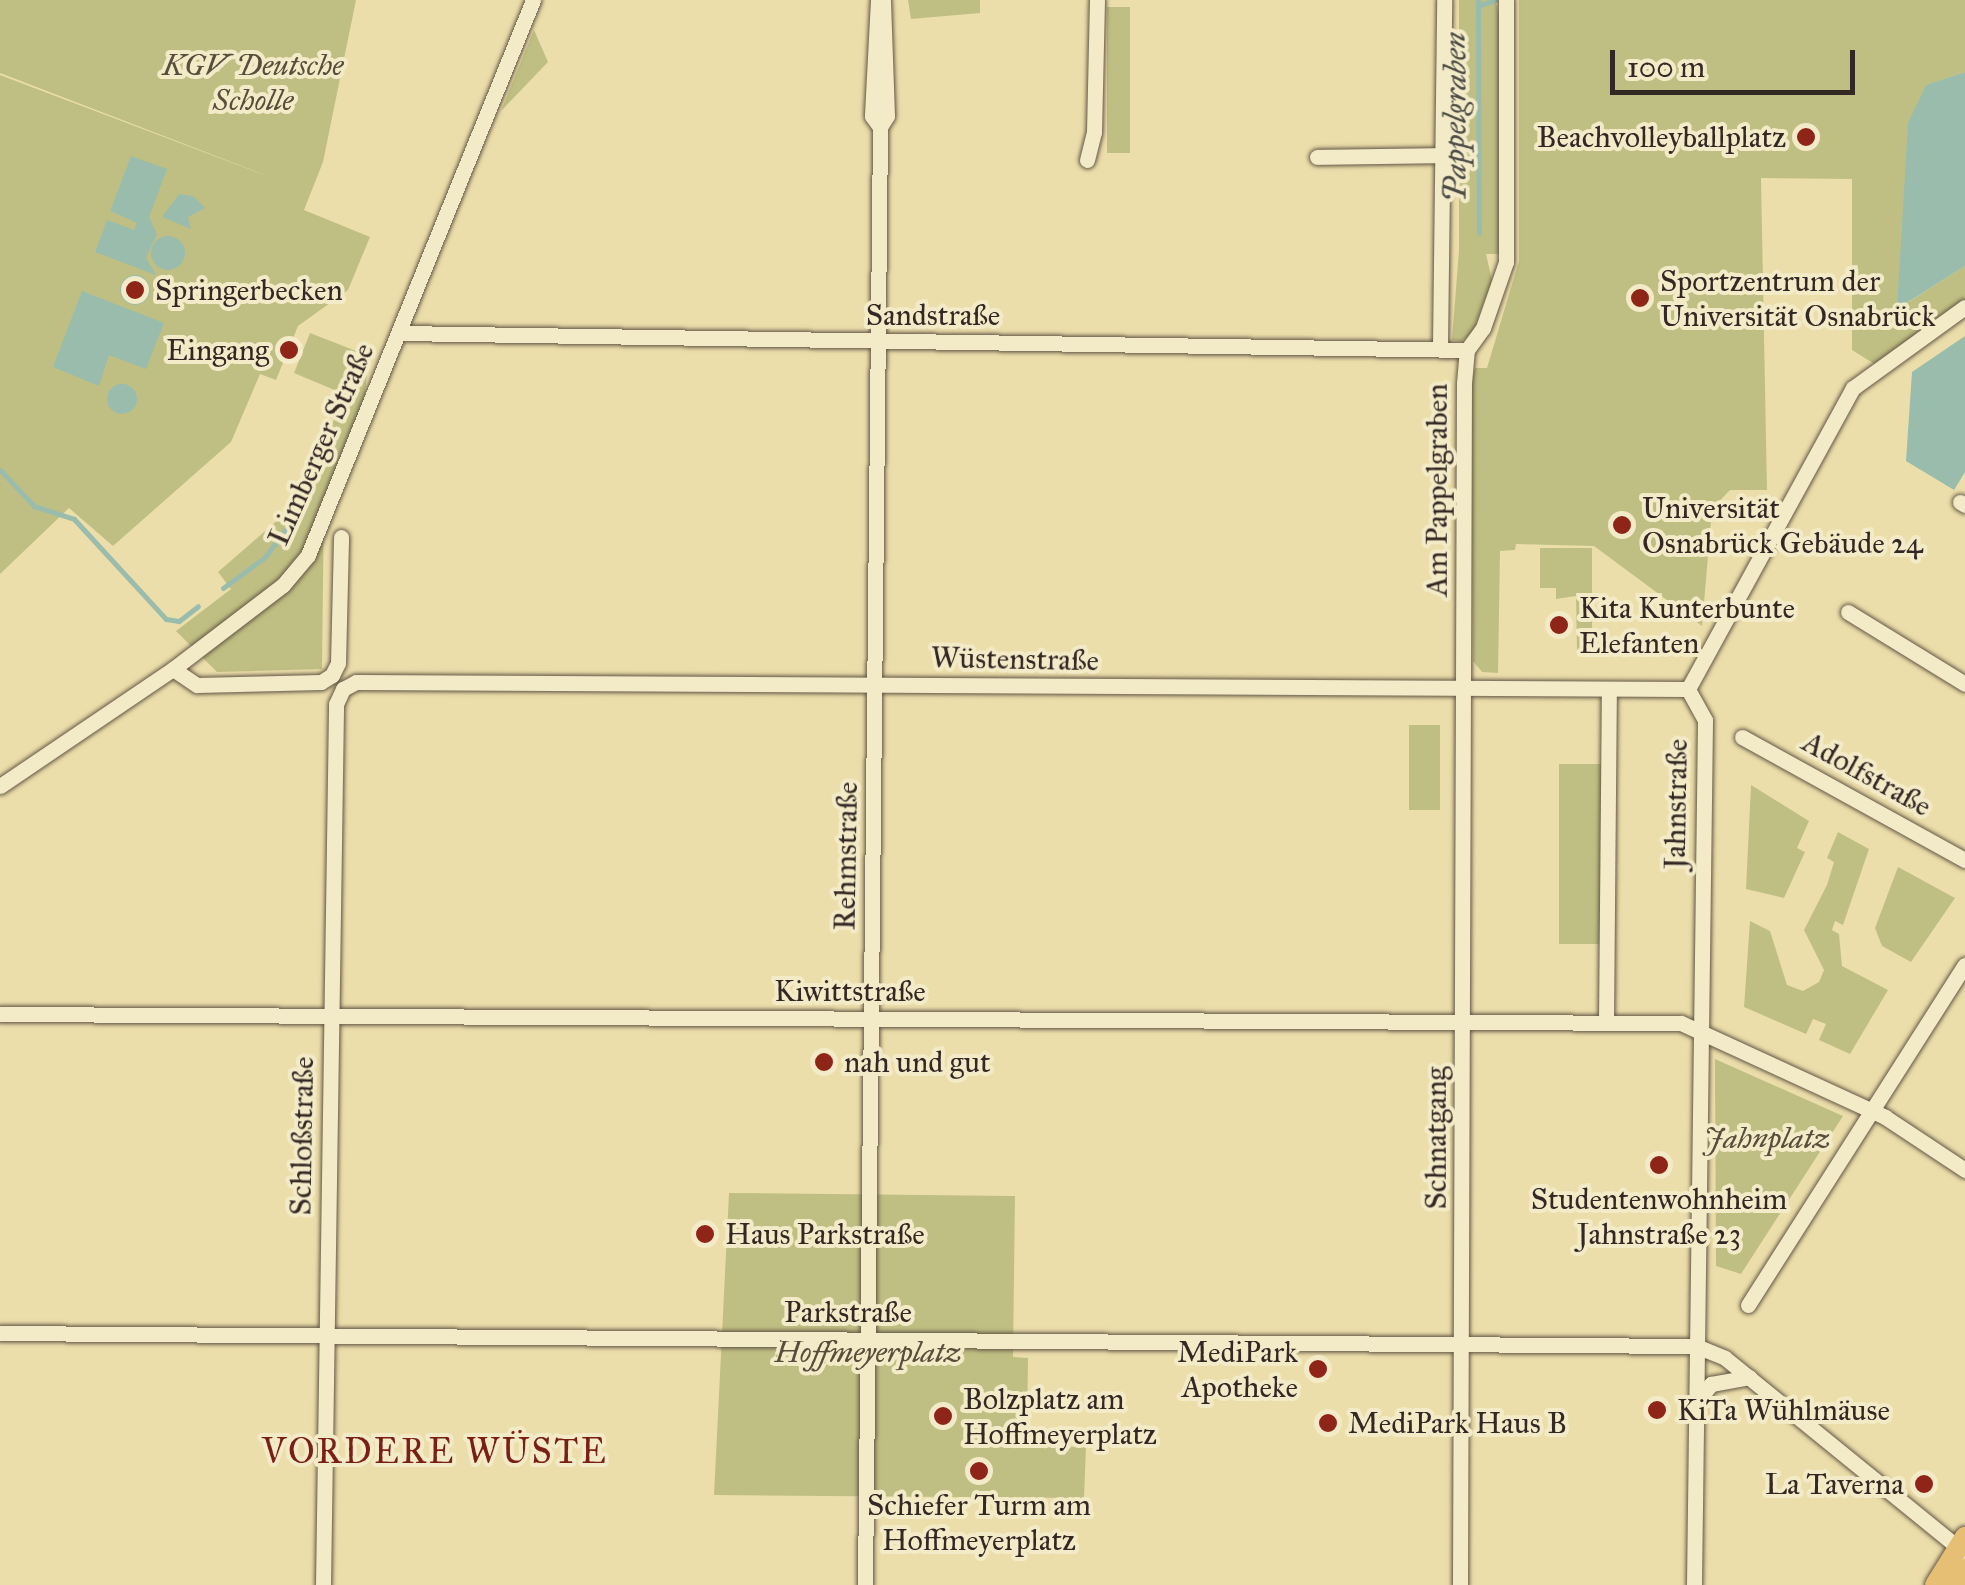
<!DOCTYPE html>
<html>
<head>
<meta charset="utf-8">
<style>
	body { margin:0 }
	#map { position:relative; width:1965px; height:1585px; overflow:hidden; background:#ecdeaa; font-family:"IM FELL Great Primer",serif }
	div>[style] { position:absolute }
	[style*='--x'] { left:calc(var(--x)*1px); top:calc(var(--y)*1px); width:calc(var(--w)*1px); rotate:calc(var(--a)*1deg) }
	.green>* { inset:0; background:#c0bf83; transform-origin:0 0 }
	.water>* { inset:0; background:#99bcac }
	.round { border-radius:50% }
	.stream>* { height:5px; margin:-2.5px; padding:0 2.5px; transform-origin:2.5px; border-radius:2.5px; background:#99bcac }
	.roads { filter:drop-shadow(0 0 2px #625646) drop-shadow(0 0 2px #625646) }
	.minor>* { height:15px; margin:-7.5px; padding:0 7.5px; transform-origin:7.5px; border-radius:7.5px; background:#f3eac8 }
	.major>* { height:20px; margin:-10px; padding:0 10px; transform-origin:10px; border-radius:10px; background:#e6bf75 }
	.dots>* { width:28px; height:28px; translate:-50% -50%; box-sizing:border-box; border:5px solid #f3eac8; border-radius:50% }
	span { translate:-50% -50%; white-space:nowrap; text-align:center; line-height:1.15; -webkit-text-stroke:8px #f3eac8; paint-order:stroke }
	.park-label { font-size:30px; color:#574e3c; font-style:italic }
	.poi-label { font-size:30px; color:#342824 }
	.right { translate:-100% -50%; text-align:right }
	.left { translate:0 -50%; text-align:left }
	.street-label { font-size:30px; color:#342824 }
	.water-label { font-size:32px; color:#4d4d46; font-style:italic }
	.quarter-label { font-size:35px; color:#7a1f14; letter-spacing:2.5px }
	.scale { position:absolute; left:1610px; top:50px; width:245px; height:45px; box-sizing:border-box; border:5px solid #342824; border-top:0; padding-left:12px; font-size:30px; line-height:35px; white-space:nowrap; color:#342824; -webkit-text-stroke:8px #f3eac8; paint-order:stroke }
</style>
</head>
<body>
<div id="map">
	<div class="green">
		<div style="clip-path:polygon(0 0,356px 0,323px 162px,304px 210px,370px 237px,348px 290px,298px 326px,276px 380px,260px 374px,231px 442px,113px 546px,69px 508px,0 574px,0 75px,270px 177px,0 73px)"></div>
		<div style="clip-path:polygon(908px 0,980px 0,980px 13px,911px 19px)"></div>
		<div style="clip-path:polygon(1459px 0,1495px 0,1500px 17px,1499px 254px,1486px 254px,1492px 280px,1472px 334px,1461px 341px,1452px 340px,1459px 250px)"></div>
		<div style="clip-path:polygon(1519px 0,1965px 0,1965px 72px,1927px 85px,1899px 308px,1965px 266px,1965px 307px,1876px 365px,1852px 350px,1852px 179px,1761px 178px,1767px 490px,1730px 490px,1712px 509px,1702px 626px,1594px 546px,1516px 544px,1515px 550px,1500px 551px,1498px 673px,1482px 672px,1473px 661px,1471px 383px,1475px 368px,1487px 368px,1519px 261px)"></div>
		<div style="left:1107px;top:7px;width:23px;height:146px"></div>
		<div style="clip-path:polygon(534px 30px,548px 62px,501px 111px)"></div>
		<div style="clip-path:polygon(310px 333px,369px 356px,364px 402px,324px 502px,322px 669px,217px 672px,176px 631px,231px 589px,218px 572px,303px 498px,344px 394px,294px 373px)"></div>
		<div style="clip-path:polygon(1540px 548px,1592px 548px,1592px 651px,1577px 650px,1576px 596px,1556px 599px,1556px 588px,1540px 588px)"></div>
		<div style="left:1409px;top:725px;width:31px;height:85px"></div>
		<div style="left:1559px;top:764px;width:42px;height:180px"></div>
		<div style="clip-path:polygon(1751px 785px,1809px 821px,1797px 848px,1805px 852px,1784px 898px,1746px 889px)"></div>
		<div style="clip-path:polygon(1838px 832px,1869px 849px,1843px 925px,1835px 921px,1832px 930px,1839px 934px,1842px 966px,1888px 990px,1850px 1054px,1819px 1040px,1826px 1024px,1813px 1019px,1806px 1034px,1744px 1007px,1750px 921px,1770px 931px,1787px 985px,1803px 991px,1819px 982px,1824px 970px,1804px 930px,1827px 885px,1834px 862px,1827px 858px)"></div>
		<div style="clip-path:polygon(1898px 867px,1955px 898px,1911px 962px,1882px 946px,1875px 928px)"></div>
		<div style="clip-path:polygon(1715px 1059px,1843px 1116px,1741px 1274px,1716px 1266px)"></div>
		<div style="clip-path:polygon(729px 1193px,1015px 1196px,1013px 1357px,1028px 1358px,1027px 1446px,1086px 1447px,1084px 1498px,714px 1495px)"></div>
	</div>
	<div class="water">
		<div style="clip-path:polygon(1965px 72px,1965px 266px,1897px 309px,1908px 123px,1926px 85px)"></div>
		<div style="clip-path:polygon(131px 156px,167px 169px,149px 217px,157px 234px,146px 258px,156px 275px,95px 252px,107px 220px,134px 230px,137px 223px,110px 211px)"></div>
		<div style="clip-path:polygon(179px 194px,193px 196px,205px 208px,188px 217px,191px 229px,162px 217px)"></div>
		<div class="round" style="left:151px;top:236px;width:34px;height:34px"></div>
		<div class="round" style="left:120px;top:275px;width:30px;height:30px"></div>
		<div style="clip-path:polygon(82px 291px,164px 323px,146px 369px,109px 355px,99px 386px,53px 367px)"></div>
		<div style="clip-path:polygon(1965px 336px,1965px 472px,1954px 490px,1906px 461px,1912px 372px)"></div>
		<div class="round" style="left:107px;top:384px;width:30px;height:30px"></div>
	</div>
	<div class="stream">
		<div style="--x:1478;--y:0;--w:233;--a:89.8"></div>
		<div style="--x:1480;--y:5;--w:16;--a:-18"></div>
		<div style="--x:0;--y:470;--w:50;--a:46.6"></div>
		<div style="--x:34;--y:506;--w:42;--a:18"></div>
		<div style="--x:74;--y:519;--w:136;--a:47.4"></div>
		<div style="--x:166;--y:619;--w:13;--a:9"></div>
		<div style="--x:179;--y:621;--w:24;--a:-38"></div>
		<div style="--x:223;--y:588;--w:52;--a:-36.4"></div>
		<div style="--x:265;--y:557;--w:34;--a:-53"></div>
	</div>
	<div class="roads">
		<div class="minor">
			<div style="--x:878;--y:0;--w:116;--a:93"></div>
			<div style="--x:872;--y:116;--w:14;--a:54"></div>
			<div style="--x:1317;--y:157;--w:127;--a:-0.9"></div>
			<div style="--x:1087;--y:160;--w:29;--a:-76"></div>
			<div style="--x:1094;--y:132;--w:132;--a:-88.7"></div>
			<div style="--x:400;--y:333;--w:1067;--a:0.91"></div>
			<div style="--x:1440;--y:346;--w:346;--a:-89.3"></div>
			<div style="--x:1960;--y:502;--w:6;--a:31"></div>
			<div style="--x:1848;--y:612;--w:137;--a:31.6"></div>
			<div style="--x:173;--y:669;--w:29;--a:34"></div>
			<div style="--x:197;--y:685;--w:124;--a:-1.4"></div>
			<div style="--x:321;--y:682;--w:13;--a:-32"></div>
			<div style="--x:332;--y:675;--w:13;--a:-63"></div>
			<div style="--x:338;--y:663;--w:126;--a:-88.6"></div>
			<div style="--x:1742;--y:737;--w:255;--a:28.9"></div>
			<div style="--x:0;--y:786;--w:209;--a:-34.1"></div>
			<div style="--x:173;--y:669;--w:138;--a:-37.4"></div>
			<div style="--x:283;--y:585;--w:39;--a:-50"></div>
			<div style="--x:308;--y:555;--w:599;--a:-67.93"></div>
			<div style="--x:0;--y:1014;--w:1681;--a:0.31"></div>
			<div style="--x:1681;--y:1023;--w:225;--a:24.7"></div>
			<div style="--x:1885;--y:1117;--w:96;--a:33.5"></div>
			<div style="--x:1606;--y:1022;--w:332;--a:-89.5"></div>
			<div style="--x:1748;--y:1305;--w:403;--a:-57.5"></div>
			<div style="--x:0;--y:1333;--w:1696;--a:0.44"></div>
			<div style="--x:1696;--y:1346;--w:31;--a:22"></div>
			<div style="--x:1725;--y:1358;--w:308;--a:39.1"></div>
			<div style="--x:1695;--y:1404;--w:26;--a:-51"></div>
			<div style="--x:1711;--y:1384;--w:39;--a:-10"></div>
			<div style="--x:323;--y:1585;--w:881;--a:-89.15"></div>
			<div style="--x:336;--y:704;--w:17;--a:-65"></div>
			<div style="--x:343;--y:689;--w:15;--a:-28"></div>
			<div style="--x:356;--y:682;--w:1332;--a:0.3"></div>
			<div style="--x:865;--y:1585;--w:1458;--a:-89.41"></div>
			<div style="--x:880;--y:127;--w:13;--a:-58"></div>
			<div style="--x:887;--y:116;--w:116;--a:-92"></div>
			<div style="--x:1460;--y:1585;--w:1202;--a:-89.81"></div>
			<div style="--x:1464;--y:383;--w:33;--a:-85"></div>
			<div style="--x:1467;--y:350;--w:27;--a:-54"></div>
			<div style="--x:1483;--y:328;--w:70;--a:-70.8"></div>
			<div style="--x:1506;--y:262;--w:262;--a:-90"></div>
			<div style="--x:1694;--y:1585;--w:865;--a:-89.27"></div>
			<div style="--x:1705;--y:720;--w:35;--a:-119"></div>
			<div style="--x:1688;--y:689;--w:343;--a:-61.3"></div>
			<div style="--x:1853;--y:388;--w:138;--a:-35.9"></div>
		</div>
		<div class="major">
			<div style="--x:1935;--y:1585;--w:57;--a:-58"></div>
			<div style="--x:1955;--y:1585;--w:19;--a:-58"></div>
		</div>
	</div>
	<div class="dots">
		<div style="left:1806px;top:137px;background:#8f2418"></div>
		<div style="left:135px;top:290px;background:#8f2418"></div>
		<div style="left:1640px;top:298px;background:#8f2418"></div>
		<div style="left:289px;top:350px;background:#8f2418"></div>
		<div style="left:1622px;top:525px;background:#8f2418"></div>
		<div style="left:1559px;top:625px;background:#8f2418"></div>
		<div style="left:824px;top:1062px;background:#8f2418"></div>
		<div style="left:1659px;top:1165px;background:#8f2418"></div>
		<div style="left:705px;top:1234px;background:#8f2418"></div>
		<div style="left:1318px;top:1369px;background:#8f2418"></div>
		<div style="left:1657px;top:1410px;background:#8f2418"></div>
		<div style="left:943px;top:1416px;background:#8f2418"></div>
		<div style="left:1328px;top:1423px;background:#8f2418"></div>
		<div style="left:979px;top:1471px;background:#8f2418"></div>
		<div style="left:1924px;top:1484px;background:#8f2418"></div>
	</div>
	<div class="park-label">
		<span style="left:253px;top:82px">KGV Deutsche<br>Scholle</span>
		<span style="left:1767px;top:1138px">Jahnplatz</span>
		<span style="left:868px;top:1352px">Hoffmeyerplatz</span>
	</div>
	<div class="poi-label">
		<span class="right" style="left:1786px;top:137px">Beachvolleyballplatz</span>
		<span class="left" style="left:1660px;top:298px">Sportzentrum der<br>Universität Osnabrück</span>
		<span class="left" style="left:155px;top:290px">Springerbecken</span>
		<span class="right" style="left:269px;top:350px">Eingang</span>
		<span class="left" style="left:1642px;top:525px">Universität<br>Osnabrück Gebäude 24</span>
		<span class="left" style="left:1579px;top:625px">Kita Kunterbunte<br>Elefanten</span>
		<span class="left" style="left:844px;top:1062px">nah und gut</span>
		<span style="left:1659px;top:1216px">Studentenwohnheim<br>Jahnstraße 23</span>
		<span class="left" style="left:725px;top:1234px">Haus Parkstraße</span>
		<span class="right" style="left:1298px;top:1369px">MediPark<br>Apotheke</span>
		<span class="left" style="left:963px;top:1416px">Bolzplatz am<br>Hoffmeyerplatz</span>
		<span class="left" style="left:1677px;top:1410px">KiTa Wühlmäuse</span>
		<span class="left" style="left:1348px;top:1423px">MediPark Haus B</span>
		<span class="right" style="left:1904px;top:1484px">La Taverna</span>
		<span style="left:979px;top:1522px">Schiefer Turm am<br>Hoffmeyerplatz</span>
	</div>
	<div class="street-label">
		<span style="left:933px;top:315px">Sandstraße</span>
		<span style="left:321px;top:444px;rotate:-66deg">Limberger Straße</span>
		<span style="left:1437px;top:490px;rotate:-90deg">Am Pappelgraben</span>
		<span style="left:1015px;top:659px;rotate:1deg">Wüstenstraße</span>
		<span style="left:1867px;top:774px;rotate:29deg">Adolfstraße</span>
		<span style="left:1676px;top:804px;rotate:-89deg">Jahnstraße</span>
		<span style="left:846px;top:856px;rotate:-89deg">Rehmstraße</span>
		<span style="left:850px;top:991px">Kiwittstraße</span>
		<span style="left:302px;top:1136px;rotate:-89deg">Schloßstraße</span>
		<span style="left:1436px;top:1138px;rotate:-90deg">Schnatgang</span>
		<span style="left:848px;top:1312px">Parkstraße</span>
	</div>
	<div class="water-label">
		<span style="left:1456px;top:117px;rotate:-90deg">Pappelgraben</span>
	</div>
	<div class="quarter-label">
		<span style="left:435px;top:1452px">VORDERE WÜSTE</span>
	</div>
	<div class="scale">100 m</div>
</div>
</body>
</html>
